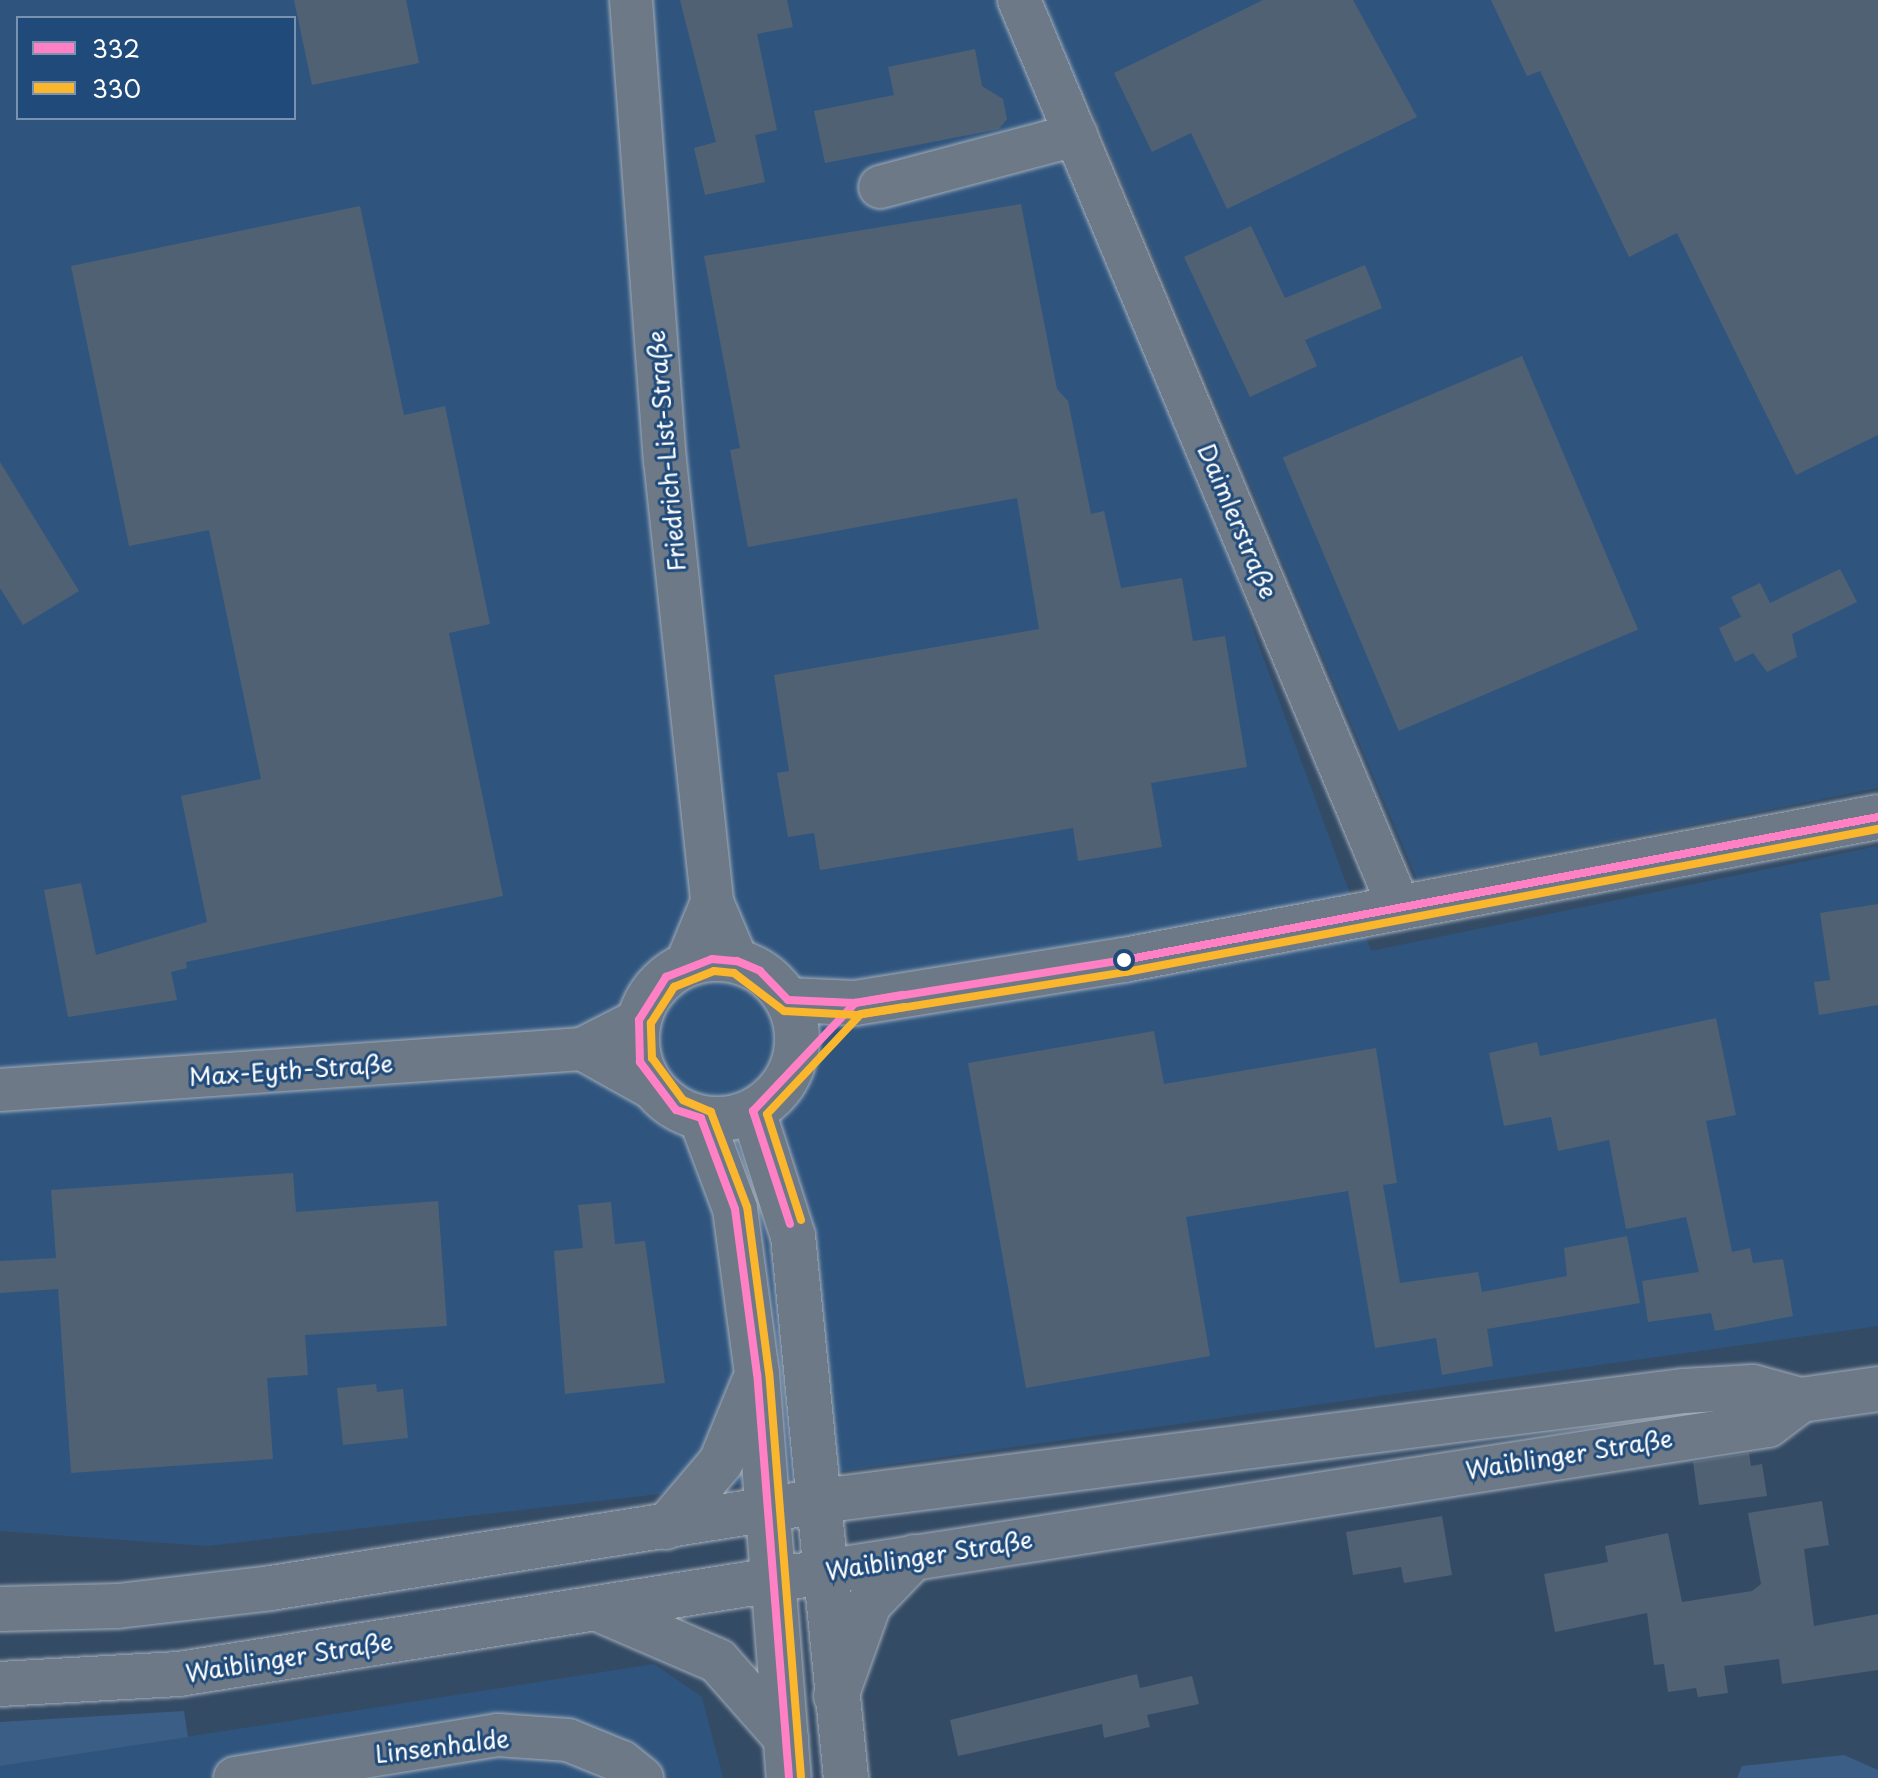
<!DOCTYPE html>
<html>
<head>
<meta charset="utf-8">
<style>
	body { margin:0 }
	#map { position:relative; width:1878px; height:1778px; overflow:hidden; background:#344b65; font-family:"Playpen Sans",sans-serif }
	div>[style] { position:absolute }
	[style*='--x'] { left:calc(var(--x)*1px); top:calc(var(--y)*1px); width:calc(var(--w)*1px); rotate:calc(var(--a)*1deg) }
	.built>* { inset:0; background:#2f557f }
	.green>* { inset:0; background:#3b5e86 }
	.building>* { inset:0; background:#506174; transform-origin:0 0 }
	.roads { filter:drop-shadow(0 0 2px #a4aeba) drop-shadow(0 0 2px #a4aeba) }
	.minor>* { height:42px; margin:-21px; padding:0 21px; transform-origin:21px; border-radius:21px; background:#6d7986 }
	.tertiary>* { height:44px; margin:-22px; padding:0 22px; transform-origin:22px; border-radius:22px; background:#6d7986 }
	.secondary>* { height:44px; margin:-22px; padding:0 22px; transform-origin:22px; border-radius:22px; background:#6d7986 }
	.secondary>.ring { margin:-22px; padding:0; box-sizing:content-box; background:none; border:44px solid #6d7986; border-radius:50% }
	.bus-1>* { height:8px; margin:-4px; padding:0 4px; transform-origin:4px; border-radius:4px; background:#ff80c5 }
	.bus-2>* { height:8px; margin:-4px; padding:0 4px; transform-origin:4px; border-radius:4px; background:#fab62d }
	.dots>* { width:22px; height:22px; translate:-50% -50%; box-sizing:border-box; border:4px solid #1f4a7a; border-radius:50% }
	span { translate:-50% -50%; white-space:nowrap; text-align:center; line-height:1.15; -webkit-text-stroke:6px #1f4a7a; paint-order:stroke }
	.street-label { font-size:24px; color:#fff }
	.legend { position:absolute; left:16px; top:16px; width:280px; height:104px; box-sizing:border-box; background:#1f4a7a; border:2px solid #7992af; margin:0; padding:10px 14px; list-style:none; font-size:24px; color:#fff }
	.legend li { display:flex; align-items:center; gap:16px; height:40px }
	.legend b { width:40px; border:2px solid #7992af }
</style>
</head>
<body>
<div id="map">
	<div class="built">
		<div style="clip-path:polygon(evenodd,0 0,1878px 0,1878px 788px,1417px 879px,1080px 82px,1256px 638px,1371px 951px,1878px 846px,1878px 1326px,764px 1482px,207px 1546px,0 1531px,0 0,18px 18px,294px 18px,294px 118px,18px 118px,18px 18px)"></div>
		<div style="clip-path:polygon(654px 1664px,702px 1697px,723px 1778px,0 1778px,0 1766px)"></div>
	</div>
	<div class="green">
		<div style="clip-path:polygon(184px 1711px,188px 1737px,0 1766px,0 1722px)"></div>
		<div style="clip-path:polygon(1844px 1755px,1878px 1770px,1878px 1778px,1737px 1778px,1742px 1766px)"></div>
	</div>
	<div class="building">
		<div style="clip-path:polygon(294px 0,406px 0,419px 63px,312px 85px)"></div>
		<div style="clip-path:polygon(680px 0,787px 0,793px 27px,757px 34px,777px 130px,755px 135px,765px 182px,705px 195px,694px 148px,716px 142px)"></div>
		<div style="clip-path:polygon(1263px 0,1353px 0,1417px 117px,1227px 209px,1191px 133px,1152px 152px,1114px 73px)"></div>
		<div style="clip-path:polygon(1491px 0,1878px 0,1878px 435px,1796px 475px,1677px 233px,1629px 257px,1540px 71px,1527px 76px)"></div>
		<div style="clip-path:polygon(975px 49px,982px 86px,1003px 99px,1007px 119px,999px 129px,825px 163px,814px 111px,894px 95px,888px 67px)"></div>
		<div style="clip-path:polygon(1021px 204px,1057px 389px,1068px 401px,1091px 514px,1104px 511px,1121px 588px,1182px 578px,1193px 641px,1225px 636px,1247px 767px,1151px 783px,1162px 847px,1078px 861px,1073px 828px,820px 870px,814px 833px,788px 837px,777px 773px,789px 771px,774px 675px,1039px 629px,1017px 498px,748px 547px,730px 450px,740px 448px,704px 256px)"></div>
		<div style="clip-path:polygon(360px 206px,404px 415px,445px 406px,490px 624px,449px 633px,503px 896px,186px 962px,187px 968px,171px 972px,177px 1000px,68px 1017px,44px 890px,81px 883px,96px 955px,207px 922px,181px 796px,261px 779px,209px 530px,129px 546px,71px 266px)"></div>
		<div style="clip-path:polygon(1251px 226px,1285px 298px,1365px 265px,1382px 308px,1305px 340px,1317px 366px,1250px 397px,1184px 257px)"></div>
		<div style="left:1522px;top:356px;width:297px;height:260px;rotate:67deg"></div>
		<div style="clip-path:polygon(0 462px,79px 591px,23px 625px,0 588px)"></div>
		<div style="clip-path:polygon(1840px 569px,1857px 602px,1792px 634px,1797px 657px,1767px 672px,1753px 653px,1735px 662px,1719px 628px,1741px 617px,1731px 597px,1760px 583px,1770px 603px)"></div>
		<div style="clip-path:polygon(1878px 904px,1878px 1005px,1819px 1015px,1814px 982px,1830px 980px,1820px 913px)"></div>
		<div style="clip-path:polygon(1716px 1018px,1736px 1115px,1706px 1121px,1732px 1252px,1750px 1248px,1753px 1263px,1783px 1259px,1793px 1316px,1715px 1331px,1711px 1313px,1648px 1322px,1642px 1281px,1699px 1272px,1686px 1217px,1626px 1229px,1609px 1140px,1558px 1151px,1551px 1117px,1504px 1126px,1489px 1053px,1537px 1042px,1540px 1056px)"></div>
		<div style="clip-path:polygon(1154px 1031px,1164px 1084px,1376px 1048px,1397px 1183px,1383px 1185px,1400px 1283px,1478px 1272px,1482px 1292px,1567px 1276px,1564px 1248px,1627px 1236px,1640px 1303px,1487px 1329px,1493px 1366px,1442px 1375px,1436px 1338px,1375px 1348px,1348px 1191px,1186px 1217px,1210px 1356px,1026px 1388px,968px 1063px)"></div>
		<div style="clip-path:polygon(293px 1173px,296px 1212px,438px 1201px,447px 1326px,305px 1335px,308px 1375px,267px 1378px,273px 1459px,71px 1473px,58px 1289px,0 1293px,0 1261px,56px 1258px,51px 1190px)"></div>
		<div style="clip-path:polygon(611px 1202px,615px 1244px,645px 1241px,665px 1383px,565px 1394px,554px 1251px,583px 1248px,578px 1205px)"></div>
		<div style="clip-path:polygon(376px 1384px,377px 1392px,403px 1389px,408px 1438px,343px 1445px,337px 1388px)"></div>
		<div style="clip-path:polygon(1749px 1453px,1751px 1466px,1762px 1464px,1767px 1496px,1699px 1505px,1693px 1462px)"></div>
		<div style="clip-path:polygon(1822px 1501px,1829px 1545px,1804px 1549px,1814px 1626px,1878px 1614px,1878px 1670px,1782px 1684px,1779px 1659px,1724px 1666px,1728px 1693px,1698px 1697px,1696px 1688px,1668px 1692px,1664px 1664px,1654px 1665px,1647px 1613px,1555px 1632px,1544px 1574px,1608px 1562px,1605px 1546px,1668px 1533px,1682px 1602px,1752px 1591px,1761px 1584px,1748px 1513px)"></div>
		<div style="clip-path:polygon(1442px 1516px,1452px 1575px,1404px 1583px,1401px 1567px,1353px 1575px,1346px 1532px)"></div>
		<div style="clip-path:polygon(1137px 1674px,1140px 1688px,1192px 1676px,1199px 1704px,1147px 1715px,1150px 1727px,1104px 1738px,1102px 1724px,958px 1756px,950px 1720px)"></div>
	</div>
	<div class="roads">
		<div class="minor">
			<div style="--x:631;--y:0;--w:461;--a:85.8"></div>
			<div style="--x:665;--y:460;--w:444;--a:83.9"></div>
			<div style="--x:712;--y:902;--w:64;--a:67"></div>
			<div style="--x:1019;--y:0;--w:983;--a:67.27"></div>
			<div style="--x:880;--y:187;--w:203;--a:-14.9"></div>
			<div style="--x:686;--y:965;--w:68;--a:-67.6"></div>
			<div style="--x:582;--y:1049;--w:82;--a:29.1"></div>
			<div style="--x:0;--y:1090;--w:583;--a:-4.03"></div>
			<div style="--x:582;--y:1049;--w:64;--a:-27"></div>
			<div style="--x:235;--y:1778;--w:266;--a:-9.3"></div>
			<div style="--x:498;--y:1735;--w:70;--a:4.1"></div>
			<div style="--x:568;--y:1740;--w:58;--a:22.2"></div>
			<div style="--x:622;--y:1762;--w:26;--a:39"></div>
		</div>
		<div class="tertiary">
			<div style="--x:820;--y:1501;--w:871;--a:-7.26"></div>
			<div style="--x:1684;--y:1391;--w:69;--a:-3.3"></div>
			<div style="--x:1753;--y:1387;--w:50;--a:15.2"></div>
			<div style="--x:1801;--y:1400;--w:78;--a:-8.1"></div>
			<div style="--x:824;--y:1572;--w:955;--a:-8.85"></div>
			<div style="--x:1768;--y:1425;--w:41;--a:-37.1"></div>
			<div style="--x:836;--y:1696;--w:98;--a:-70.3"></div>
			<div style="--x:869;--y:1604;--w:65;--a:-46.2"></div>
		</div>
		<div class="secondary">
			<div class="ring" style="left:637px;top:959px;width:116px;height:116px"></div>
			<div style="--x:788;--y:1000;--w:67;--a:2.6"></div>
			<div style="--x:855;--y:1003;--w:272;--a:-9.1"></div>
			<div style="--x:1124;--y:960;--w:767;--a:-10.74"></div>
			<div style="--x:753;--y:1111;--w:131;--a:72.3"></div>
			<div style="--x:793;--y:1236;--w:545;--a:84.42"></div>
			<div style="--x:701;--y:1118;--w:97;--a:69.5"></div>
			<div style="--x:735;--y:1209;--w:166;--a:82.4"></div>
			<div style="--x:757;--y:1374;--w:405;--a:85.5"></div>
			<div style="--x:666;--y:1527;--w:85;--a:-49.8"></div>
			<div style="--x:721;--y:1462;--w:84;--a:-67.7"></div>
			<div style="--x:0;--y:1609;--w:118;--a:-1.5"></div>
			<div style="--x:118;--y:1606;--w:154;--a:-6.7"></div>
			<div style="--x:271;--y:1588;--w:556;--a:-9"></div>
			<div style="--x:605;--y:1612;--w:123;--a:23.4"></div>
			<div style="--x:718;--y:1661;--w:103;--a:48.6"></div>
			<div style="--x:0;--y:1684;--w:179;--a:-3.2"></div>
			<div style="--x:179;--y:1674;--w:653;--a:-8.99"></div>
		</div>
	</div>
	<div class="bus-1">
		<div style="--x:790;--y:1224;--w:119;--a:-108.1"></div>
		<div style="--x:753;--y:1111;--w:149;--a:-46.6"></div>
		<div style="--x:855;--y:1003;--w:48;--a:-9.7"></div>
		<div style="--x:789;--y:1778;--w:405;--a:-94.5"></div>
		<div style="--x:757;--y:1374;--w:166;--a:-97.6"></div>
		<div style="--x:735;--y:1209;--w:97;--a:-110.5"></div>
		<div style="--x:701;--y:1118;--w:26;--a:-162"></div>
		<div style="--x:676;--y:1110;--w:60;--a:-126.9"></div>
		<div style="--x:640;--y:1062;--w:42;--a:-91.4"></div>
		<div style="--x:639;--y:1020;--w:51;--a:-57.9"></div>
		<div style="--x:666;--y:977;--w:49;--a:-21.4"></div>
		<div style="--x:712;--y:959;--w:25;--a:5"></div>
		<div style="--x:737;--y:961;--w:25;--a:23"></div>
		<div style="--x:760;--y:971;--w:40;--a:46"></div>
		<div style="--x:788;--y:1000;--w:67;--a:2.6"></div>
		<div style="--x:855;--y:1003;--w:272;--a:-9.1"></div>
		<div style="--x:1124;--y:960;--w:767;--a:-10.74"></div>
	</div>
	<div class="bus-2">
		<div style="--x:801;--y:1220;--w:111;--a:-107.8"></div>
		<div style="--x:767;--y:1114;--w:137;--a:-46.8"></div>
		<div style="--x:861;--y:1014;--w:44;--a:-9.2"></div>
		<div style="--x:801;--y:1777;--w:405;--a:-94.5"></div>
		<div style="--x:769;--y:1373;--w:167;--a:-97.5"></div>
		<div style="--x:747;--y:1207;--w:102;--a:-110.8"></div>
		<div style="--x:711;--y:1112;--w:30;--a:-157"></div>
		<div style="--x:683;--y:1100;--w:52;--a:-126.4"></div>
		<div style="--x:652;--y:1058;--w:35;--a:-92"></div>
		<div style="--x:651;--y:1023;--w:43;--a:-57.4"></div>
		<div style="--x:674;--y:987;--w:43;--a:-21.8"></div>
		<div style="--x:714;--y:971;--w:20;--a:6"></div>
		<div style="--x:734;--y:973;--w:63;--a:37.2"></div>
		<div style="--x:784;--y:1011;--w:73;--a:3.1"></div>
		<div style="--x:857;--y:1015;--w:272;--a:-9.1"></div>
		<div style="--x:1126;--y:972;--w:765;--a:-10.77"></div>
	</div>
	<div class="dots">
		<div style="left:1124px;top:960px;background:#fff"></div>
	</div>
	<div class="street-label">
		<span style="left:666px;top:451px;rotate:-95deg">Friedrich-List-Straße</span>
		<span style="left:1238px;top:521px;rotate:67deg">Daimlerstraße</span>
		<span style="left:291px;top:1070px;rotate:-4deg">Max-Eyth-Straße</span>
		<span style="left:1569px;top:1454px;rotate:-9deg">Waiblinger Straße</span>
		<span style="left:929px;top:1555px;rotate:-9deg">Waiblinger Straße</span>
		<span style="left:289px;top:1657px;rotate:-9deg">Waiblinger Straße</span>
		<span style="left:442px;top:1746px;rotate:-7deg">Linsenhalde</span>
	</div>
	<ul class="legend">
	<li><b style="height:10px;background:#ff80c5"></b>332</li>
	<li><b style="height:10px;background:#fab62d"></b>330</li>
	</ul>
</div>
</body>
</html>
